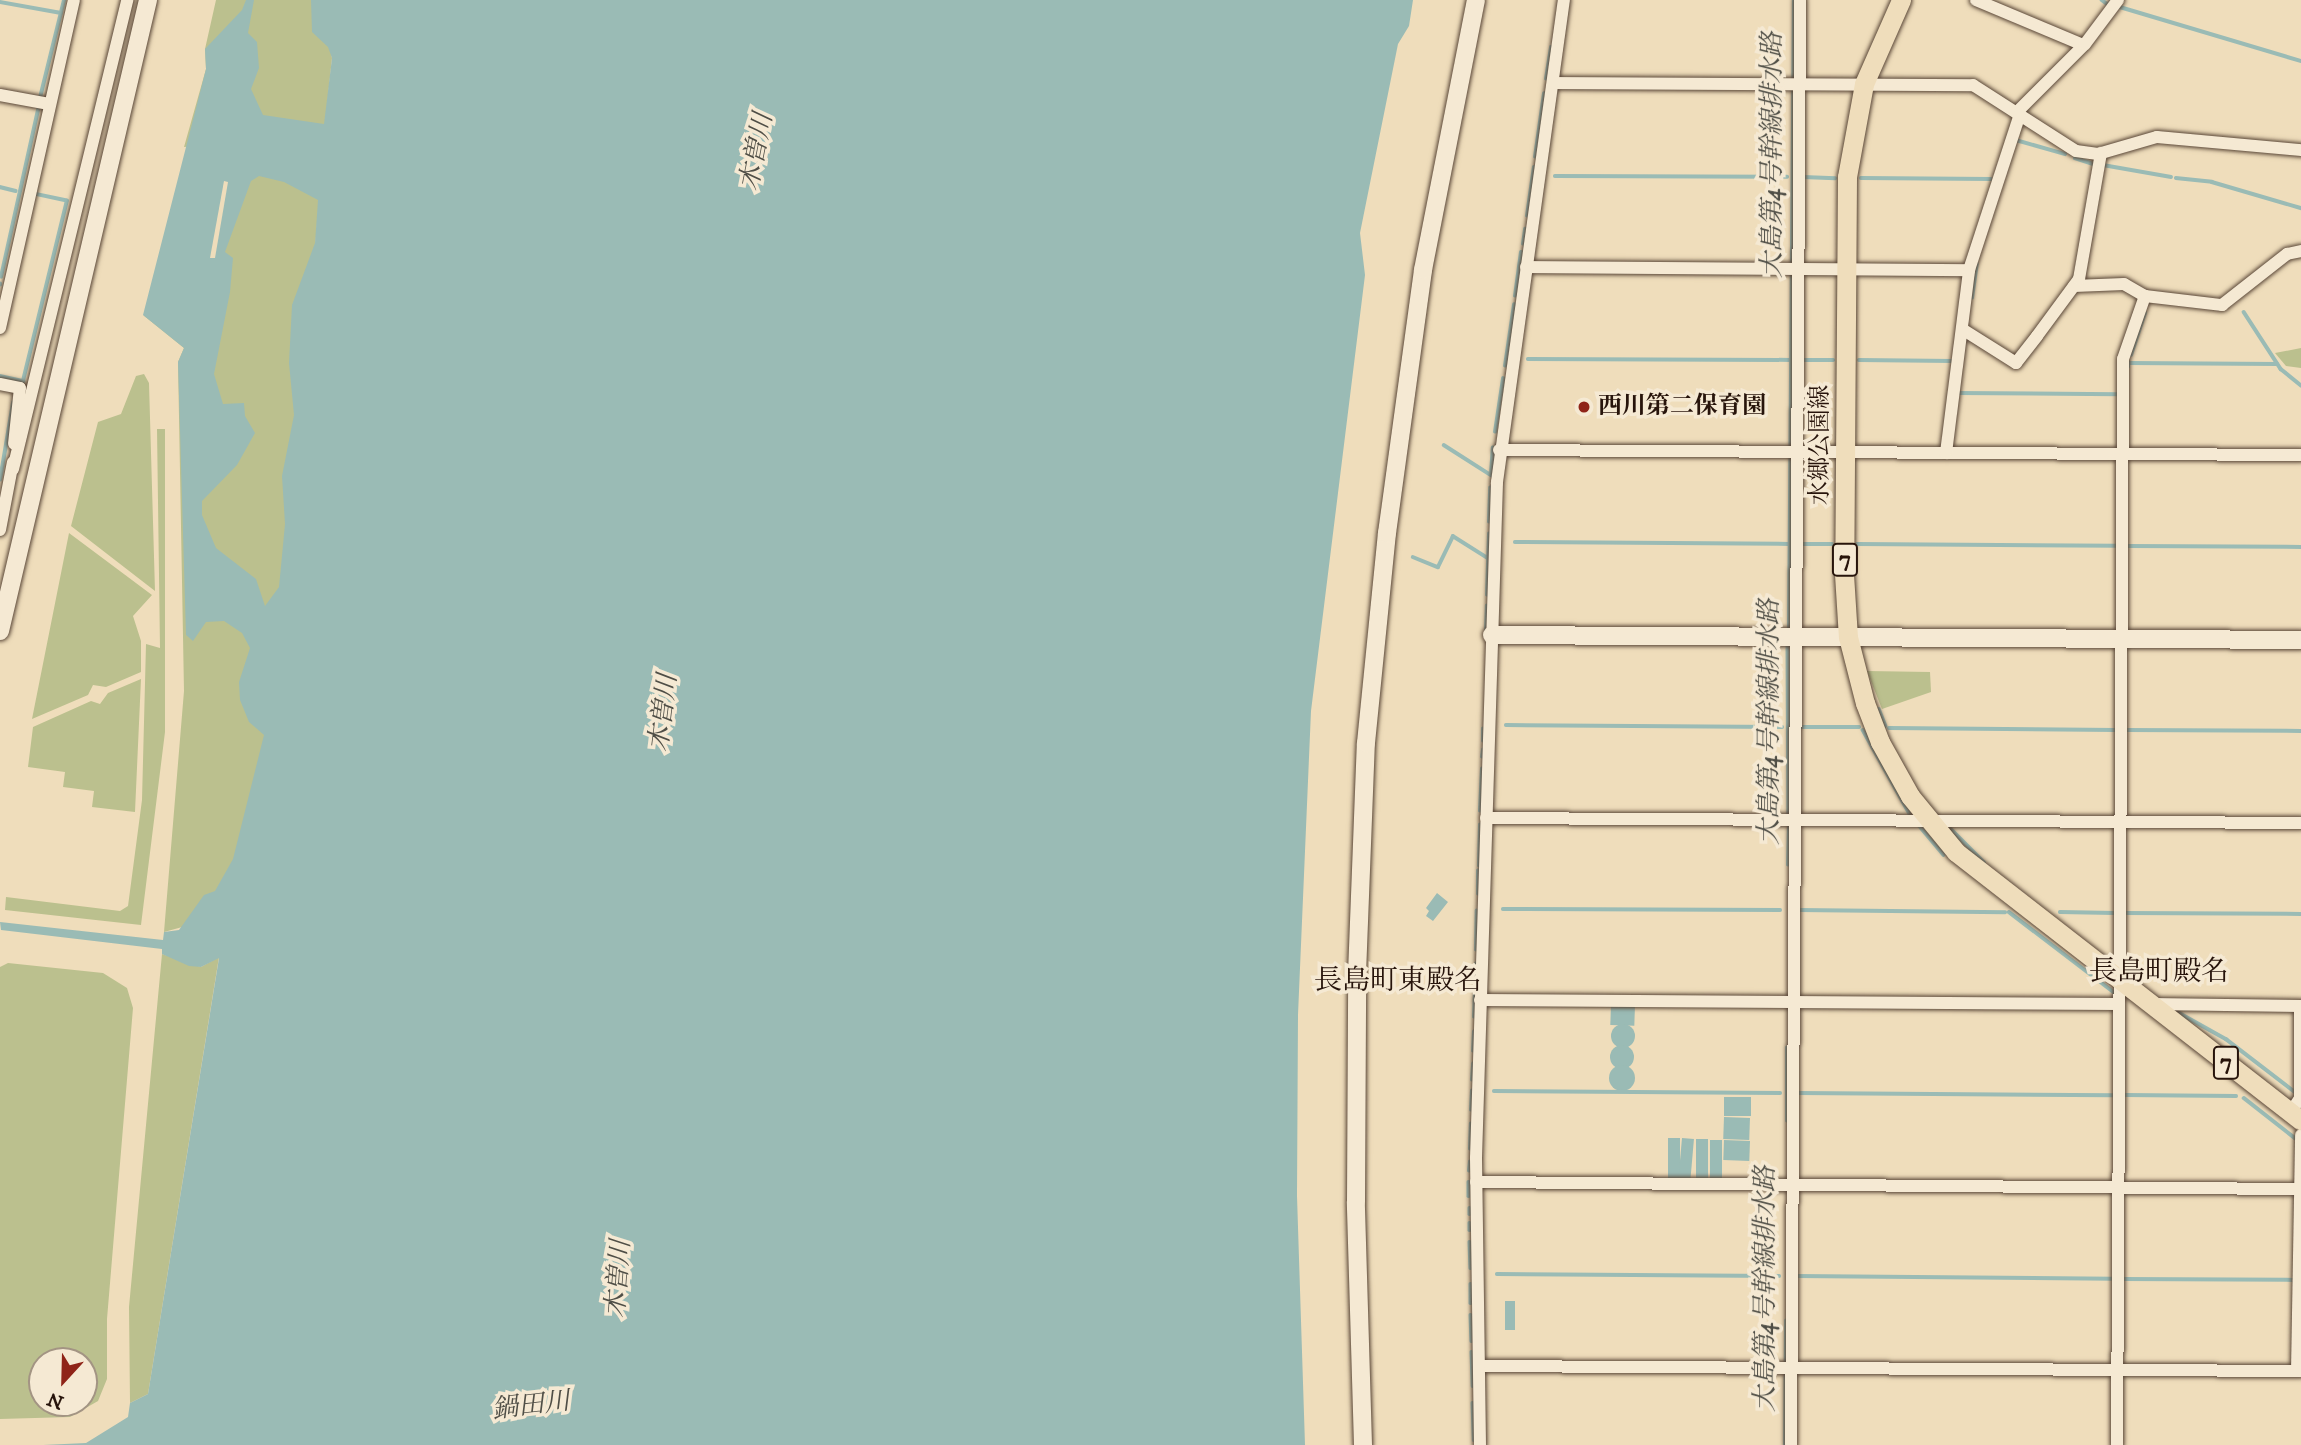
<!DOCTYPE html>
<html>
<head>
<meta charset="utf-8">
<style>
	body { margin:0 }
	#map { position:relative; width:2301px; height:1445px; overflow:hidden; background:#efddbb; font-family:"IM FELL DW Pica","Noto Serif JP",serif }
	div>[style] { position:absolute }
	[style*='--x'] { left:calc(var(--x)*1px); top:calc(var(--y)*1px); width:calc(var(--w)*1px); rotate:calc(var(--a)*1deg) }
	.green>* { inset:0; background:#bbc08e }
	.water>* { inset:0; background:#9abbb5; transform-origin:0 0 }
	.round { border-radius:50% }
	.pier>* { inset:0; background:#efddbb }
	.stream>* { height:3.5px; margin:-1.75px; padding:0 1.75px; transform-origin:1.75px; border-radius:1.75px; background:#9abbb5 }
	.roads { filter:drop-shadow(0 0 2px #594637) drop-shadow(0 0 2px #594637) }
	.street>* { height:12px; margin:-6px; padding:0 6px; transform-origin:6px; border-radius:6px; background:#f5e9d3 }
	.secondary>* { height:18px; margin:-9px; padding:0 9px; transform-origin:9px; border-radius:9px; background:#f5e9d3 }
	.primary>* { height:19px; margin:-9.5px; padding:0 9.5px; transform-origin:9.5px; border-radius:9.5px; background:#efddbb }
	.dots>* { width:19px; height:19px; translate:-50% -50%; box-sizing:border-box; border:4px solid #f5e9d3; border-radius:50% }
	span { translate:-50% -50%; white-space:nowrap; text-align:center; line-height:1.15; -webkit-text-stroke:7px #f5e9d3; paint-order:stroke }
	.shield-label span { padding:2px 5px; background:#f5e9d3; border:2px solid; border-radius:5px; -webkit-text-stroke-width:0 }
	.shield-label { font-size:23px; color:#27140b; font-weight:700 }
	.poi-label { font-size:24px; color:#27140b; font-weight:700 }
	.left { translate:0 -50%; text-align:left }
	.street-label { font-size:24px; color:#27140b }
	.water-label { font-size:26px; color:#4f4e46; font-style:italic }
	.quarter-label { font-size:28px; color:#27140b }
	.north { position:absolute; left:28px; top:1347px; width:70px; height:70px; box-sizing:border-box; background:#f5e9d3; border:2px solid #a39483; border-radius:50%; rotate:202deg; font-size:19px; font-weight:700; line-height:28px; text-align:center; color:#27140b }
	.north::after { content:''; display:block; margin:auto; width:24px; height:32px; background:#8f2418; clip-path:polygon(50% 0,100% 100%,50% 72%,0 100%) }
</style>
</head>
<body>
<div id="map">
	<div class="green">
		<div style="clip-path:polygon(216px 0,320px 0,332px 58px,324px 134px,184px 147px,206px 69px,205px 49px)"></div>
		<div style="clip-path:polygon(234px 169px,320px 185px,283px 660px,226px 915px,164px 932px,184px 691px,178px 362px,184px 348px,143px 315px,155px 320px)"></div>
		<div style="clip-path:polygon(2301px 348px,2301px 368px,2286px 366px,2275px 353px)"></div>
		<div style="clip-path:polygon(144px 374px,149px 383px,155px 591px,71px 526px,98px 422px,121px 414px,136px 376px)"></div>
		<div style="clip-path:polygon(157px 429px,165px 429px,165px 732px,141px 925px,5px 910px,6px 897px,120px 911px,128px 906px,142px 800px,146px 644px,160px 648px)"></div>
		<div style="clip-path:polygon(69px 533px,152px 595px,133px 616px,141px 641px,141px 672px,106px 687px,93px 685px,88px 695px,32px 719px)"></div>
		<div style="clip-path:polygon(1867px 671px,1930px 672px,1931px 692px,1882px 709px)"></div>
		<div style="clip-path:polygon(141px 679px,135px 812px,92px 807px,94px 791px,63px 787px,65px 772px,28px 767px,33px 727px,91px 701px,100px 704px,108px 693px)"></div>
		<div style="clip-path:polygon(162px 954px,201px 967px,219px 957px,148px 1394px,130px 1403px,129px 1307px)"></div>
		<div style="clip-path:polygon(evenodd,8px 963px,103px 973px,127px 988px,133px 1008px,107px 1319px,107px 1379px,98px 1401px,70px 1417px,0 1419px,0 967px,8px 963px,42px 1361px,84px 1361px,84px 1403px,42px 1403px,42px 1361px)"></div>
	</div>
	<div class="water">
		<div style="clip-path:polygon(evenodd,246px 0,254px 0,248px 33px,257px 42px,259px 68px,251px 89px,263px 115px,324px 124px,332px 58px,328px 47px,312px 32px,311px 0,1413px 0,1409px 26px,1398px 44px,1360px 233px,1365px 275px,1311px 711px,1298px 1015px,1297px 1196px,1305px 1445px,43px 1445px,86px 1443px,128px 1417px,130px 1403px,148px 1394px,219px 958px,201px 967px,189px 966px,162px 954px,162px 949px,1px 930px,0 922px,163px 940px,164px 932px,179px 930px,204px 895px,215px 891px,233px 859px,264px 735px,249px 722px,240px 700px,239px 682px,250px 648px,242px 633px,224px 621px,206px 622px,193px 641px,186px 635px,178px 362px,184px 348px,143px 315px,206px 69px,205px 49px,242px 10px,246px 0,259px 176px,284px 182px,318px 200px,315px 243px,292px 305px,289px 363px,294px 415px,282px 476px,285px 524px,279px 587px,265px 606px,256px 579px,216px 548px,202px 515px,202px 501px,237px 465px,255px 433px,245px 416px,244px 403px,223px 404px,214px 374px,230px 292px,233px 258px,225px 252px,251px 181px,259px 176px)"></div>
		<div style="clip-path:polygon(1437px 893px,1448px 902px,1433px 921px,1426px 916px,1429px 911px,1426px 908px)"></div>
		<div style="left:1611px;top:1005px;width:24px;height:20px;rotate:2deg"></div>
		<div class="round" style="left:1611px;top:1024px;width:24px;height:24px"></div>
		<div class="round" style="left:1610px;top:1045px;width:24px;height:24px"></div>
		<div class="round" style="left:1609px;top:1065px;width:26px;height:26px"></div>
		<div style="left:1724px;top:1097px;width:27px;height:19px"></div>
		<div style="left:1724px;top:1117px;width:26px;height:22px;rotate:2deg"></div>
		<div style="left:1668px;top:1138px;width:12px;height:41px"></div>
		<div style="left:1682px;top:1138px;width:12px;height:41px;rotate:5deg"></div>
		<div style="left:1696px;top:1139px;width:12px;height:40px"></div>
		<div style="left:1710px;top:1140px;width:12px;height:40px"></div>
		<div style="left:1724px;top:1140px;width:26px;height:20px;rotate:2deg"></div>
		<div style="left:1505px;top:1301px;width:10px;height:29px"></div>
	</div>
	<div class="pier">
		<div style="clip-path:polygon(224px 181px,228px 182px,215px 258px,210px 258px)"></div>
	</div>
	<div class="stream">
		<div style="--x:2102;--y:0;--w:9;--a:36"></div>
		<div style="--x:0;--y:2;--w:62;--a:10.2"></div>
		<div style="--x:2120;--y:7;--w:189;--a:16.6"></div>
		<div style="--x:1546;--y:79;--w:32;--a:-81"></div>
		<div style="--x:40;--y:98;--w:101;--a:-76.2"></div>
		<div style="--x:2016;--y:140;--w:51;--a:15.9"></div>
		<div style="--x:1535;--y:157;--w:64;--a:-81.9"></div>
		<div style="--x:2075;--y:158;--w:19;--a:18"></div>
		<div style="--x:2103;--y:165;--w:69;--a:10"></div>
		<div style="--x:1555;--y:176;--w:232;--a:0.2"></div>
		<div style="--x:1803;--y:177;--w:32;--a:2"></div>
		<div style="--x:1861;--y:178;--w:130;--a:0.4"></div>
		<div style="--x:2176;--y:178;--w:36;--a:6"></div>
		<div style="--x:2212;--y:182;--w:93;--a:16.3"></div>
		<div style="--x:0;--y:187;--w:16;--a:14"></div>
		<div style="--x:1527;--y:216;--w:49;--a:-81.9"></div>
		<div style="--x:1523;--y:244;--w:15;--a:-82"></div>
		<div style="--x:1;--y:277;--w:176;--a:-77.5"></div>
		<div style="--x:0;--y:285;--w:1;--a:-90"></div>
		<div style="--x:1515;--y:296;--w:44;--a:-82.2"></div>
		<div style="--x:1972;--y:298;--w:34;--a:-82"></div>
		<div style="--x:2244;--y:312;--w:68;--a:57"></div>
		<div style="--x:2281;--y:369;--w:26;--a:39"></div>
		<div style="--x:2131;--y:355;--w:44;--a:-71.6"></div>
		<div style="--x:1528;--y:359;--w:263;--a:0.2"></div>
		<div style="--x:1801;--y:360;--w:32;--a:0"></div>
		<div style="--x:1859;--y:360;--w:94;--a:0.6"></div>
		<div style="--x:1505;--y:366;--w:62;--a:-81.6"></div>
		<div style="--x:2128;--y:367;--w:4;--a:-90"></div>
		<div style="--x:2128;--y:363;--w:149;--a:0.4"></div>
		<div style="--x:0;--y:376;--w:24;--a:12"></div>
		<div style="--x:23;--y:381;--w:185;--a:-76.3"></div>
		<div style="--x:67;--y:201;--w:35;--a:-168"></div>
		<div style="--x:1957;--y:393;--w:161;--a:0.4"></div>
		<div style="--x:1495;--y:432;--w:54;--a:-81.4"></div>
		<div style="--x:1444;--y:445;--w:56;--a:32.6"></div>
		<div style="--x:1491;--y:474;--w:26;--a:-86"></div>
		<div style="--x:0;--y:480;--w:78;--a:-80.4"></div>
		<div style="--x:1489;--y:522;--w:34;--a:-88"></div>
		<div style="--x:1515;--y:542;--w:274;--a:0.4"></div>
		<div style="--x:1801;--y:544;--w:31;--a:0"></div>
		<div style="--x:1857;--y:544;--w:259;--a:0.4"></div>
		<div style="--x:2128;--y:546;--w:173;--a:0.3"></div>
		<div style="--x:1413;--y:557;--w:27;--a:22"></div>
		<div style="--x:1438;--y:567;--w:34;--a:-64"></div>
		<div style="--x:1453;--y:536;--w:41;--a:32.2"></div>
		<div style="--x:1487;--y:595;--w:61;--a:-88.1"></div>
		<div style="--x:1486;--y:631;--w:25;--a:-88"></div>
		<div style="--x:1789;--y:631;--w:631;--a:-89.55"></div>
		<div style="--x:1788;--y:642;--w:174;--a:89.7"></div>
		<div style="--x:1879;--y:709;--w:18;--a:68"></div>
		<div style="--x:1506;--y:725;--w:276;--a:0.4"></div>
		<div style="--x:1800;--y:727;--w:59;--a:0"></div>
		<div style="--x:1889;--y:728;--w:226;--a:0.5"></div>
		<div style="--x:1863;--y:730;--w:96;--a:60.8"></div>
		<div style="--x:2127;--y:730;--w:174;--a:0.3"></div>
		<div style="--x:1483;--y:741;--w:12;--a:-90"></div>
		<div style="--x:1482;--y:757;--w:7;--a:-82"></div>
		<div style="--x:1480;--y:811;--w:42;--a:-87.3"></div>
		<div style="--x:1918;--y:824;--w:40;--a:50"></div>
		<div style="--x:1948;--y:826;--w:51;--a:45"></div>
		<div style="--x:1788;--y:865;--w:41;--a:-88.6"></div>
		<div style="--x:1479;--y:866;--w:41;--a:-88.6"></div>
		<div style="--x:1478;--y:894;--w:23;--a:-90"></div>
		<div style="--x:1503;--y:909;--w:277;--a:0.2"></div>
		<div style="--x:1799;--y:910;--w:206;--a:0.6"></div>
		<div style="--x:2009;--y:912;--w:133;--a:37.4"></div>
		<div style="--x:2060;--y:912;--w:54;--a:1.1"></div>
		<div style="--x:2124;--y:913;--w:177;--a:0.3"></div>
		<div style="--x:1476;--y:950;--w:39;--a:-89"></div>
		<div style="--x:2174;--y:1010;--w:60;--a:29.1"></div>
		<div style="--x:2226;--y:1039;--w:87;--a:37.5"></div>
		<div style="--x:1474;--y:1017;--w:53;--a:-87.8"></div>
		<div style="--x:1473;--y:1051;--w:19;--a:-87"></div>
		<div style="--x:1472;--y:1080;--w:16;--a:-86"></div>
		<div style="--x:1494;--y:1091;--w:286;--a:0.4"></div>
		<div style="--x:1798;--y:1093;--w:315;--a:0.4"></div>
		<div style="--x:2125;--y:1095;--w:111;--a:0.5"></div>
		<div style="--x:2244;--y:1098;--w:65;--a:38.1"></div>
		<div style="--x:1471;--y:1110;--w:19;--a:-87"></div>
		<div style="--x:1787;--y:1121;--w:73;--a:-90"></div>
		<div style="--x:1470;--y:1149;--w:25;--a:-88"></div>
		<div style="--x:1469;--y:1171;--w:9;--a:-84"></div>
		<div style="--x:1469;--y:1182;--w:14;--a:90"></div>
		<div style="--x:1470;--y:1208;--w:6;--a:90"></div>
		<div style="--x:1470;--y:1223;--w:7;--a:90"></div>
		<div style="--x:1470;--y:1242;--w:26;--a:88"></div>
		<div style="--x:1497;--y:1274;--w:282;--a:0.4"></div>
		<div style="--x:1796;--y:1276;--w:317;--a:0.5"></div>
		<div style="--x:2123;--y:1279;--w:171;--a:0.3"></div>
		<div style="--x:1471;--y:1284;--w:19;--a:90"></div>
		<div style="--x:1471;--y:1315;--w:26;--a:88"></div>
		<div style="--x:1472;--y:1352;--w:34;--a:88"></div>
		<div style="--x:1473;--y:1403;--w:37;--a:88"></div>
		<div style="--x:1785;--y:1445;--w:124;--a:-89.5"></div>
	</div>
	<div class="roads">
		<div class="street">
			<div style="--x:1976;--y:0;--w:116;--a:22.8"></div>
			<div style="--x:1553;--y:83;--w:420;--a:0.3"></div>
			<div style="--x:1973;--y:85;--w:122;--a:32.7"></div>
			<div style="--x:2076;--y:151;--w:22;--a:8"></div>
			<div style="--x:2098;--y:154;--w:61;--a:-16.1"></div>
			<div style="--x:2157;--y:137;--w:145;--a:5.2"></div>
			<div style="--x:0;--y:95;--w:50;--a:10.4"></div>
			<div style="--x:2017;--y:112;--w:96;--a:-45"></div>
			<div style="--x:2085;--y:44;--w:55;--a:-53.1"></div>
			<div style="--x:1526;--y:267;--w:443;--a:0.4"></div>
			<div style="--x:2074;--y:286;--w:50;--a:-2.3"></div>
			<div style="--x:2124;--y:284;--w:24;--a:30"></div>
			<div style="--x:0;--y:328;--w:336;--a:-77.3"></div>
			<div style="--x:1962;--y:329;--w:64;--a:32.2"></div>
			<div style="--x:2016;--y:363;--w:34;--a:-52"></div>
			<div style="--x:2037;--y:336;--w:71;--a:-53.6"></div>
			<div style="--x:2079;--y:279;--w:128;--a:-80.1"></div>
			<div style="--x:0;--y:384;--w:20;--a:11"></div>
			<div style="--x:20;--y:388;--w:56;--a:96.1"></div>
			<div style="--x:1499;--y:450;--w:802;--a:0.36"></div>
			<div style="--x:1946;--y:453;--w:184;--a:-82.8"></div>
			<div style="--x:1969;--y:270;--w:164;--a:-71.9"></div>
			<div style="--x:13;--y:469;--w:483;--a:-76.3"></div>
			<div style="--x:0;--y:530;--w:69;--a:-79.2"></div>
			<div style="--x:1486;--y:818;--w:815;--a:0.35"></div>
			<div style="--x:1480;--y:1000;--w:639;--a:0.36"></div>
			<div style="--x:2151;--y:1004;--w:150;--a:0.8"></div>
			<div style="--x:2290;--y:1113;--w:18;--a:-56"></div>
			<div style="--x:2300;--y:1098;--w:92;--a:-90"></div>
			<div style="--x:1476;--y:1182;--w:825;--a:0.49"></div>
			<div style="--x:1479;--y:1366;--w:822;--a:0.35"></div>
			<div style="--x:2297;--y:1371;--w:236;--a:-89"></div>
			<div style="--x:1480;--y:1445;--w:287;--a:-90.8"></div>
			<div style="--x:1476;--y:1158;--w:676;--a:-88.22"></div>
			<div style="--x:1497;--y:482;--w:487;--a:-82.1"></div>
			<div style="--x:1791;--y:1445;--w:1445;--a:-89.64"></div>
			<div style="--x:2117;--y:1445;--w:1086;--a:-89.68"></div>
			<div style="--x:2123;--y:359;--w:67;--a:-70.8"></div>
			<div style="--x:2145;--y:296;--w:78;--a:6.7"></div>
			<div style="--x:2222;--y:305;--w:83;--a:-38.1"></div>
			<div style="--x:2287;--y:254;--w:14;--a:-12"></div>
		</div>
		<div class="secondary">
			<div style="--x:0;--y:631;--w:648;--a:-76.8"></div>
			<div style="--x:1492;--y:635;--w:809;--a:0.35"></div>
			<div style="--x:1363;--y:1445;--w:243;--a:-91.7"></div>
			<div style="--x:1356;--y:1202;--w:228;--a:-89.7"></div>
			<div style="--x:1357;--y:974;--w:231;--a:-87.8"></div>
			<div style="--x:1366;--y:743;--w:211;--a:-84.3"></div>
			<div style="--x:1387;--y:533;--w:265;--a:-82.2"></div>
			<div style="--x:1423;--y:270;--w:275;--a:-78.9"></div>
		</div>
		<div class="primary">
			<div style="--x:1901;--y:0;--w:92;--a:113.8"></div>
			<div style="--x:1864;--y:84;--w:95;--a:100.4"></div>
			<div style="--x:1847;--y:177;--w:397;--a:90.4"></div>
			<div style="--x:1844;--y:574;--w:63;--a:86.4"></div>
			<div style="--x:1848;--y:637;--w:68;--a:75.6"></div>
			<div style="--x:1865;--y:703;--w:42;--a:69"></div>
			<div style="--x:1880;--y:742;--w:62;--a:60.9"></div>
			<div style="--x:1910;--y:796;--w:72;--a:50.6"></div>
			<div style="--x:1956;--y:852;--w:437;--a:37.9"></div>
		</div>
	</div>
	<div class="dots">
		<div style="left:1584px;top:407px;background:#8f2418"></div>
	</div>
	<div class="shield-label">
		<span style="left:1845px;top:560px">7</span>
		<span style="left:2226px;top:1063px">7</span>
	</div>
	<div class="poi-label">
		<span class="left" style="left:1598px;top:407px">西川第二保育園</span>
	</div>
	<div class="street-label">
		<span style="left:1821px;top:445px;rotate:-90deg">水郷公園線</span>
	</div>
	<div class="water-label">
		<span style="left:757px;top:152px;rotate:-79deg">木曽川</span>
		<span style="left:1773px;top:155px;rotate:-90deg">大島第4号幹線排水路</span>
		<span style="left:664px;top:713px;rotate:-83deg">木曽川</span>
		<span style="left:1770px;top:722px;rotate:-90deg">大島第4号幹線排水路</span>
		<span style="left:619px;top:1279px;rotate:-86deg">木曽川</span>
		<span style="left:1766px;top:1289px;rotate:-90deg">大島第4号幹線排水路</span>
		<span style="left:531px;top:1406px;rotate:-7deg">鍋田川</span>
	</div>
	<div class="quarter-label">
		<span style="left:2159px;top:972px">長島町殿名</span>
		<span style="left:1398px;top:981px">長島町東殿名</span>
	</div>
	<div class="north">N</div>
</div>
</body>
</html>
